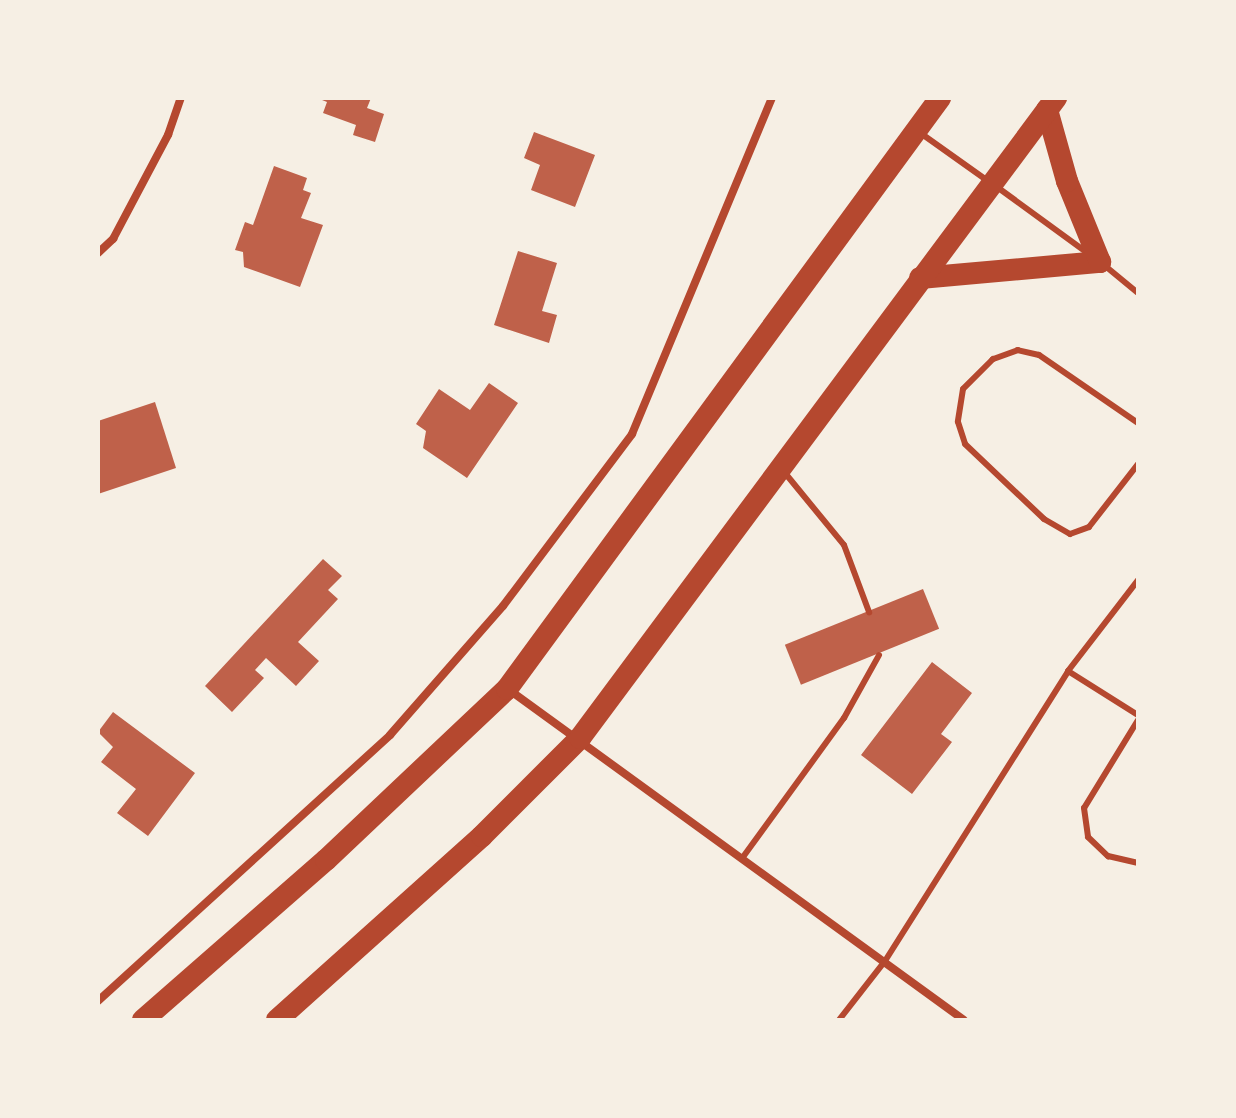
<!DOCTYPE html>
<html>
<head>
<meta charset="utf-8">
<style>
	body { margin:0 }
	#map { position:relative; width:1236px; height:1118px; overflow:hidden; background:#f6efe4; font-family:"DejaVu Sans",sans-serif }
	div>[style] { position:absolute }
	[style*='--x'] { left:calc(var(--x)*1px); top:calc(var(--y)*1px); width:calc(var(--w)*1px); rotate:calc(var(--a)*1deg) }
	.building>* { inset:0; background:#bf614a; transform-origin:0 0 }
	.service>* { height:6px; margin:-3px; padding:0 3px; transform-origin:3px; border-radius:3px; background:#b5482f }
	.minor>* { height:8px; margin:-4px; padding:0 4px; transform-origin:4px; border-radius:4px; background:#b5482f }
	.trunk>* { height:22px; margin:-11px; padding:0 11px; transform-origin:11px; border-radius:11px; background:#b5482f }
	span { translate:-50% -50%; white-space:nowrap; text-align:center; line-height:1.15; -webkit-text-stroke:8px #f6efe4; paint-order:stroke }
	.frame { position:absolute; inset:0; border:100px solid #f6efe4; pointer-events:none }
</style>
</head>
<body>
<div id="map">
	<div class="building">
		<div style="clip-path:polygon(317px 98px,371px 98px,367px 108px,384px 114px,375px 142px,353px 135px,356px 125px,323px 113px,327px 102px)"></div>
		<div style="clip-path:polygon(534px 132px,595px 155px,575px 207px,531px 190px,540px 165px,524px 158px)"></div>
		<div style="clip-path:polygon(274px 166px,307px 178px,303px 190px,311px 193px,301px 218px,323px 225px,300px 287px,244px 267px,243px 252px,235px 250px,245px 222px,253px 225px)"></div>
		<div style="clip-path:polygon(518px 251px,557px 263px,542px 311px,557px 315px,549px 343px,494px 325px)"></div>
		<div style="clip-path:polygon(489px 383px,518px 403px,467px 478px,423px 448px,426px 431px,416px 424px,439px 389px,470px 410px)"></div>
		<div style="clip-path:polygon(155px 402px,176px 468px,98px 494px,98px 421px)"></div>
		<div style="clip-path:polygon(323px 559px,342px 576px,328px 590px,338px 599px,298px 642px,319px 661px,296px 686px,266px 658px,255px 670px,264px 678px,232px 712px,205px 686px)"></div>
		<div style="left:923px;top:589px;width:43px;height:149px;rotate:68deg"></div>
		<div style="clip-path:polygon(932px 662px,972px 693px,941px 734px,952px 742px,912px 794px,861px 755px)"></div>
		<div style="clip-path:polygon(113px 712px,195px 773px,148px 836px,117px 813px,136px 789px,101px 762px,113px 747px,98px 732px)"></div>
	</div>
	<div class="service">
		<div style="--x:919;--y:132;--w:85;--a:35.4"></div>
		<div style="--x:997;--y:187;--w:114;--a:36.1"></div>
		<div style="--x:1104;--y:265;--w:44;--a:39.5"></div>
		<div style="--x:1138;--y:423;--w:120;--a:-145.5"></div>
		<div style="--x:1039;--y:355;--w:22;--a:-167"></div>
		<div style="--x:1018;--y:350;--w:27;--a:160"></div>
		<div style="--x:993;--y:359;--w:42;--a:135"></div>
		<div style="--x:963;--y:389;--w:33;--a:99"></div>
		<div style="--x:958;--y:422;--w:23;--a:72"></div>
		<div style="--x:965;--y:444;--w:109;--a:43.5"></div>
		<div style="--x:1044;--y:519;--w:30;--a:30"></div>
		<div style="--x:1070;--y:534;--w:20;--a:-20"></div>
		<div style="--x:1089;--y:527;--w:80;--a:-52.1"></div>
		<div style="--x:785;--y:473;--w:93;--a:50.7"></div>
		<div style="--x:844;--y:545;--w:72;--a:69.5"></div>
		<div style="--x:1068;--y:671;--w:83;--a:32.2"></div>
		<div style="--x:1138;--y:720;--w:103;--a:121.5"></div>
		<div style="--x:1084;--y:808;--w:29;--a:82"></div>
		<div style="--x:1088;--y:837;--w:28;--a:44"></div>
		<div style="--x:1108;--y:856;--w:31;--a:13"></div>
		<div style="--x:743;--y:857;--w:172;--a:-54"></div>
		<div style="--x:844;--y:718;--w:72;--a:-60.9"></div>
		<div style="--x:839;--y:1020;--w:75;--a:-52.1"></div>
		<div style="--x:885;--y:961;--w:343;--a:-57.7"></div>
		<div style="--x:1068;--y:671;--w:115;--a:-52.4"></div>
	</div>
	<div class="minor">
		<div style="--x:98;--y:253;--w:21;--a:-43"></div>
		<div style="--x:113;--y:239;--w:118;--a:-62.1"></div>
		<div style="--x:168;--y:135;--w:39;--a:-71"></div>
		<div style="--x:508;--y:689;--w:563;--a:35.98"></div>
		<div style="--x:98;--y:1001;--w:395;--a:-42.3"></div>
		<div style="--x:390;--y:735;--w:171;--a:-48.8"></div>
		<div style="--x:503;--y:606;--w:215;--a:-53.1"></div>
		<div style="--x:632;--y:434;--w:364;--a:-67.4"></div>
	</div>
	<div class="trunk">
		<div style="--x:920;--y:278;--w:181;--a:-5.1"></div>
		<div style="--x:1100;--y:262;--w:87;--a:-112.2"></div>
		<div style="--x:1067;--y:181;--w:74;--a:-105.7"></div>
		<div style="--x:143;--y:1020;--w:243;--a:-41.2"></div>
		<div style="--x:326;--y:860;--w:249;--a:-43.4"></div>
		<div style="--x:507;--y:689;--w:733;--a:-53.77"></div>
		<div style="--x:277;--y:1020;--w:275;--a:-41.9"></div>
		<div style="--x:482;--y:836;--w:139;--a:-45"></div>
		<div style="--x:580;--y:738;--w:798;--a:-53.36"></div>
	</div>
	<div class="frame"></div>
</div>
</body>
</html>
